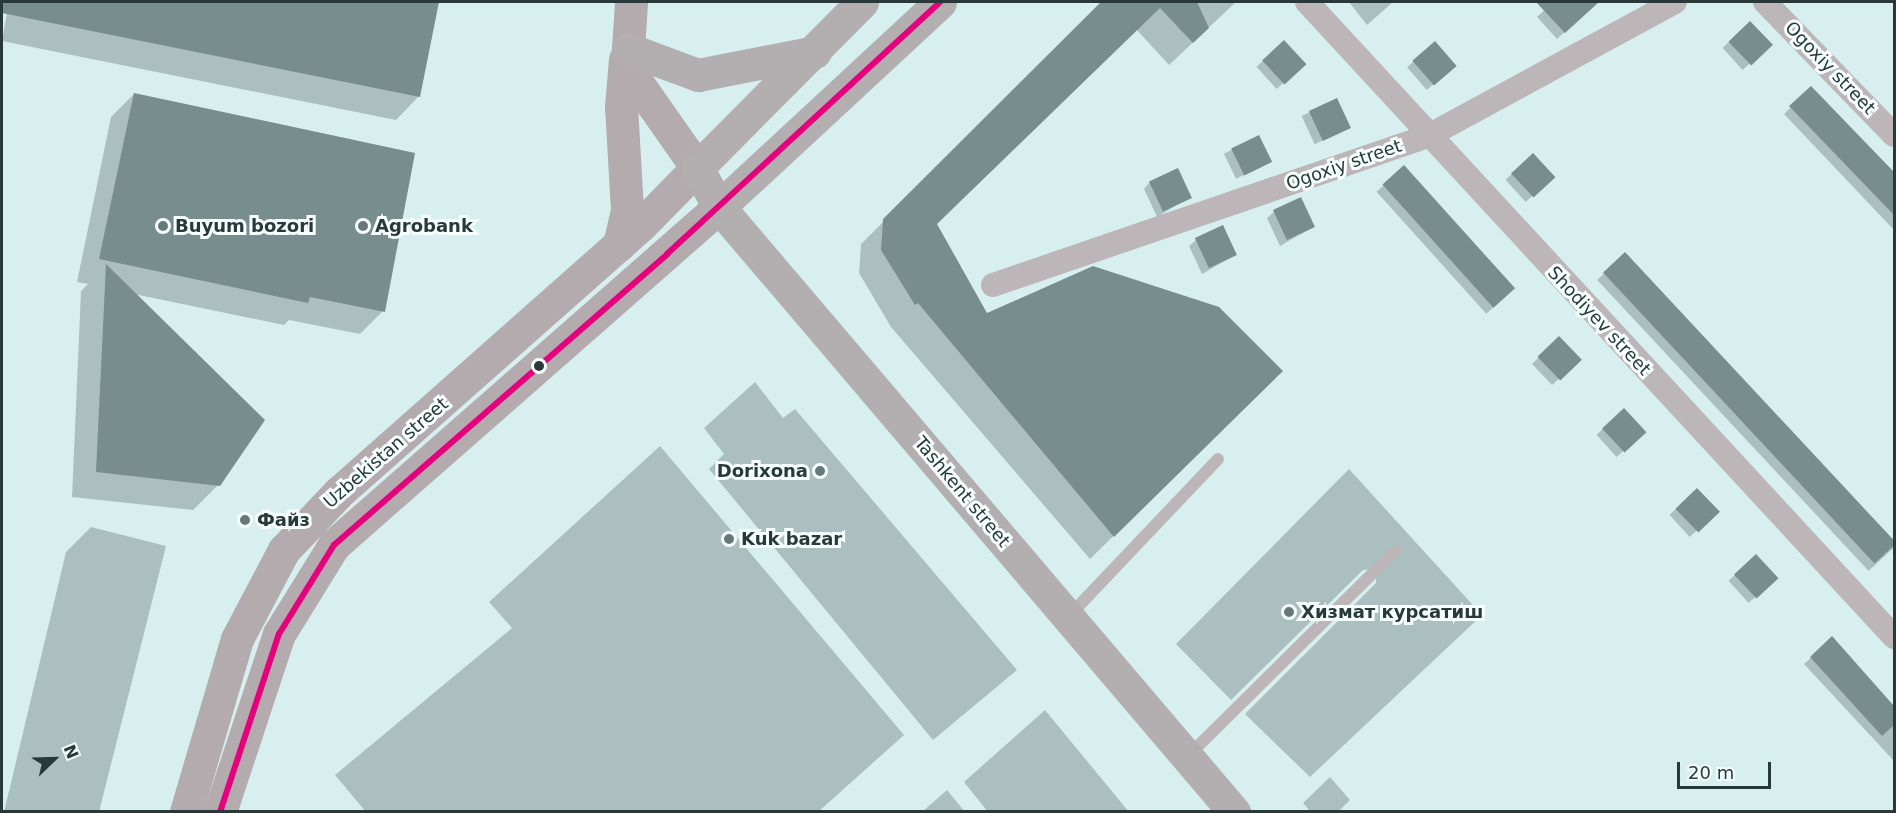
<!DOCTYPE html>
<html>
<head>
<meta charset="utf-8">
<style>
	body { margin:0 }
	#map { position:relative; width:1896px; height:813px; overflow:hidden; background:#d8eff0; font-family:"DejaVu Sans",sans-serif }
	div>[style] { position:absolute }
	[style*='--x'] { left:calc(var(--x)*1px); top:calc(var(--y)*1px); width:calc(var(--w)*1px); rotate:calc(var(--a)*1deg) }
	.shadow>* { inset:0; background:#0003; transform-origin:0 0 }
	.building>* { inset:0; background:#778d8e; transform-origin:0 0 }
	.service>* { height:12px; margin:-6px; padding:0 6px; transform-origin:6px; border-radius:6px; background:#bdb6b8 }
	.minor>* { height:24px; margin:-12px; padding:0 12px; transform-origin:12px; border-radius:12px; background:#bdb6b8 }
	.secondary>* { height:33px; margin:-16.5px; padding:0 16.5px; transform-origin:16.5px; border-radius:16.5px; background:#b3abad }
	.primary>* { height:33px; margin:-16.5px; padding:0 16.5px; transform-origin:16.5px; border-radius:16.5px; background:#b3aeb0 }
	.bus-1>* { height:6px; margin:-3px; padding:0 3px; transform-origin:3px; border-radius:3px; background:#e5007d }
	.dots>* { width:16px; height:16px; translate:-50% -50%; box-sizing:border-box; border:3px solid #f6fefe; border-radius:50% }
	span { translate:-50% -50%; white-space:nowrap; text-align:center; line-height:1.15; -webkit-text-stroke:6px #f6fefe; paint-order:stroke }
	.street-label { font-size:18px; color:#29393a }
	.poi-label { font-size:18px; color:#29393a; font-weight:700 }
	.left { translate:0 -50%; text-align:left }
	.right { translate:-100% -50%; text-align:right }
	.frame { position:absolute; inset:0; border:3px solid #29393a; pointer-events:none }
	.north { position:absolute; left:24px; top:729px; width:60px; height:60px; -webkit-text-stroke:4px #f6fefe; paint-order:stroke; rotate:67deg; font-size:16px; font-weight:700; line-height:24px; text-align:center; color:#29393a }
	.north::after { content:''; display:block; margin:auto; width:21px; height:27px; background:#29393a; clip-path:polygon(50% 0,100% 100%,50% 72%,0 100%) }
	.scale { position:absolute; left:1677px; top:762px; width:94px; height:27px; box-sizing:border-box; border:3px solid #29393a; border-top:0; padding-left:8px; font-size:18px; line-height:21px; white-space:nowrap; color:#29393a; -webkit-text-stroke:4px #f6fefe; paint-order:stroke }
</style>
</head>
<body>
<div id="map">
	<div class="shadow">
		<div style="clip-path:polygon(9px 2px,438px 2px,419px 96px,396px 120px,2px 41px)"></div>
		<div style="clip-path:polygon(1104px 2px,1236px 2px,1169px 65px,1136px 29px,935px 224px,987px 315px,1281px 371px,1090px 559px,891px 327px,859px 273px,861px 244px)"></div>
		<div style="clip-path:polygon(1349px 2px,1393px 2px,1367px 25px)"></div>
		<div style="clip-path:polygon(1553px 2px,1574px 2px,1585px 13px,1557px 39px,1537px 17px)"></div>
		<div style="left:1750px;top:23px;width:30px;height:37px;rotate:48deg"></div>
		<div style="left:1284px;top:42px;width:30px;height:37px;rotate:48deg"></div>
		<div style="left:1435px;top:43px;width:30px;height:37px;rotate:49deg"></div>
		<div style="clip-path:polygon(1811px 88px,1894px 176px,1894px 230px,1784px 114px)"></div>
		<div style="clip-path:polygon(134px 94px,383px 311px,360px 334px,289px 320px,284px 325px,134px 294px,218px 485px,193px 510px,72px 497px,81px 291px,88px 284px,77px 282px,111px 117px)"></div>
		<div style="left:1336px;top:100px;width:31px;height:38px;rotate:65deg"></div>
		<div style="left:1258px;top:137px;width:28px;height:38px;rotate:64deg"></div>
		<div style="left:1533px;top:155px;width:30px;height:37px;rotate:48deg"></div>
		<div style="left:1404px;top:167px;width:164px;height:37px;rotate:48deg"></div>
		<div style="clip-path:polygon(1150px 182px,1190px 197px,1157px 217px,1144px 189px)"></div>
		<div style="clip-path:polygon(1274px 212px,1313px 227px,1280px 246px,1267px 218px)"></div>
		<div style="clip-path:polygon(1196px 240px,1235px 255px,1202px 274px,1189px 246px)"></div>
		<div style="left:1625px;top:254px;width:398px;height:38px;rotate:47deg"></div>
		<div style="clip-path:polygon(1559px 338px,1573px 366px,1552px 385px,1532px 364px)"></div>
		<div style="clip-path:polygon(755px 382px,783px 418px,795px 409px,1017px 670px,933px 740px,709px 469px,724px 454px,704px 428px)"></div>
		<div style="left:1624px;top:410px;width:30px;height:37px;rotate:48deg"></div>
		<div style="clip-path:polygon(660px 446px,904px 735px,818px 812px,366px 812px,335px 775px,512px 628px,489px 602px)"></div>
		<div style="clip-path:polygon(1349px 469px,1482px 615px,1310px 777px,1245px 714px,1376px 583px,1376px 569px,1363px 570px,1231px 700px,1176px 644px)"></div>
		<div style="left:1697px;top:490px;width:30px;height:37px;rotate:48deg"></div>
		<div style="clip-path:polygon(91px 527px,166px 546px,99px 812px,4px 812px,66px 552px)"></div>
		<div style="left:1756px;top:556px;width:30px;height:37px;rotate:48deg"></div>
		<div style="clip-path:polygon(1832px 639px,1894px 708px,1894px 761px,1804px 664px)"></div>
		<div style="clip-path:polygon(1045px 710px,1129px 812px,988px 812px,964px 782px)"></div>
		<div style="clip-path:polygon(1330px 777px,1350px 800px,1338px 812px,1311px 812px,1303px 803px)"></div>
		<div style="clip-path:polygon(947px 790px,965px 812px,922px 812px)"></div>
	</div>
	<div class="building">
		<div style="clip-path:polygon(3px 2px,439px 2px,420px 97px,2px 13px)"></div>
		<div style="clip-path:polygon(1101px 2px,1197px 2px,1209px 28px,1193px 43px,1160px 8px,937px 224px,987px 313px,1093px 266px,1219px 307px,1283px 371px,1114px 537px,918px 303px,915px 305px,881px 250px,883px 219px)"></div>
		<div style="clip-path:polygon(1536px 2px,1599px 2px,1565px 33px)"></div>
		<div style="left:1750px;top:21px;width:33px;height:30px;rotate:46deg"></div>
		<div style="left:1284px;top:40px;width:33px;height:30px;rotate:47deg"></div>
		<div style="left:1435px;top:41px;width:33px;height:30px;rotate:49deg"></div>
		<div style="clip-path:polygon(1811px 86px,1894px 172px,1894px 215px,1789px 106px)"></div>
		<div style="clip-path:polygon(134px 93px,415px 153px,385px 312px,310px 297px,308px 303px,99px 259px)"></div>
		<div style="left:1337px;top:98px;width:33px;height:31px;rotate:65deg"></div>
		<div style="left:1259px;top:135px;width:30px;height:31px;rotate:64deg"></div>
		<div style="left:1533px;top:153px;width:33px;height:30px;rotate:47deg"></div>
		<div style="left:1404px;top:165px;width:166px;height:29px;rotate:48deg"></div>
		<div style="left:1178px;top:168px;width:33px;height:32px;rotate:65deg"></div>
		<div style="left:1301px;top:197px;width:33px;height:31px;rotate:65deg"></div>
		<div style="left:1223px;top:225px;width:33px;height:31px;rotate:65deg"></div>
		<div style="left:1625px;top:252px;width:398px;height:30px;rotate:47deg"></div>
		<div style="clip-path:polygon(106px 264px,265px 420px,220px 486px,96px 472px)"></div>
		<div style="left:1559px;top:336px;width:33px;height:30px;rotate:46deg"></div>
		<div style="left:1624px;top:408px;width:33px;height:30px;rotate:47deg"></div>
		<div style="left:1697px;top:488px;width:33px;height:30px;rotate:46deg"></div>
		<div style="left:1756px;top:554px;width:33px;height:30px;rotate:47deg"></div>
		<div style="clip-path:polygon(1832px 636px,1894px 706px,1894px 725px,1882px 736px,1810px 657px)"></div>
	</div>
	<div class="service">
		<div style="--x:1070;--y:615;--w:215;--a:-46.5"></div>
		<div style="--x:1189;--y:755;--w:290;--a:-44.7"></div>
	</div>
	<div class="minor">
		<div style="--x:1307;--y:2;--w:865;--a:47.25"></div>
		<div style="--x:1765;--y:2;--w:185;--a:45.9"></div>
		<div style="--x:993;--y:285;--w:460;--a:-18.9"></div>
		<div style="--x:1428;--y:136;--w:281;--a:-28.5"></div>
	</div>
	<div class="secondary">
		<div style="--x:619;--y:245;--w:36;--a:-77"></div>
		<div style="--x:627;--y:210;--w:103;--a:-93.3"></div>
		<div style="--x:621;--y:107;--w:48;--a:-85.2"></div>
		<div style="--x:186;--y:812;--w:180;--a:-73.6"></div>
		<div style="--x:237;--y:639;--w:101;--a:-62.2"></div>
		<div style="--x:284;--y:550;--w:79;--a:-46.5"></div>
		<div style="--x:338;--y:493;--w:405;--a:-41.5"></div>
		<div style="--x:641;--y:225;--w:80;--a:-45.5"></div>
		<div style="--x:697;--y:168;--w:110;--a:-125"></div>
		<div style="--x:634;--y:78;--w:30;--a:-102"></div>
		<div style="--x:628;--y:49;--w:47;--a:-86.3"></div>
		<div style="--x:220;--y:812;--w:188;--a:-71.7"></div>
		<div style="--x:279;--y:634;--w:105;--a:-58.3"></div>
		<div style="--x:334;--y:545;--w:512;--a:-41.28"></div>
	</div>
	<div class="primary">
		<div style="--x:862;--y:2;--w:234;--a:134.8"></div>
		<div style="--x:697;--y:168;--w:45;--a:60.6"></div>
		<div style="--x:719;--y:207;--w:795;--a:49.59"></div>
		<div style="--x:628;--y:49;--w:75;--a:20.4"></div>
		<div style="--x:698;--y:75;--w:119;--a:-11.1"></div>
		<div style="--x:719;--y:207;--w:301;--a:-42.8"></div>
	</div>
	<div class="bus-1">
		<div style="--x:220;--y:812;--w:188;--a:-71.7"></div>
		<div style="--x:279;--y:634;--w:105;--a:-58.3"></div>
		<div style="--x:334;--y:545;--w:442;--a:-41.1"></div>
		<div style="--x:667;--y:254;--w:372;--a:-42.7"></div>
	</div>
	<div class="dots">
		<div style="left:163px;top:226px;background:#66797a"></div>
		<div style="left:363px;top:226px;background:#66797a"></div>
		<div style="left:539px;top:366px;background:#29393a"></div>
		<div style="left:820px;top:471px;background:#66797a"></div>
		<div style="left:245px;top:520px;background:#66797a"></div>
		<div style="left:729px;top:539px;background:#66797a"></div>
		<div style="left:1289px;top:612px;background:#66797a"></div>
	</div>
	<div class="street-label">
		<span style="left:1830px;top:68px;rotate:46deg">Ogoxiy street</span>
		<span style="left:1344px;top:165px;rotate:-19deg">Ogoxiy street</span>
		<span style="left:1599px;top:321px;rotate:47deg">Shodiyev street</span>
		<span style="left:386px;top:453px;rotate:-41deg">Uzbekistan street</span>
		<span style="left:962px;top:492px;rotate:50deg">Tashkent street</span>
	</div>
	<div class="poi-label">
		<span class="left" style="left:175px;top:226px">Buyum bozori</span>
		<span class="left" style="left:375px;top:226px">Agrobank</span>
		<span class="right" style="left:808px;top:471px">Dorixona</span>
		<span class="left" style="left:257px;top:520px">Файз</span>
		<span class="left" style="left:741px;top:539px">Kuk bazar</span>
		<span class="left" style="left:1301px;top:612px">Хизмат курсатиш</span>
	</div>
	<div class="frame"></div>
	<div class="north">N</div>
	<div class="scale">20 m</div>
</div>
</body>
</html>
